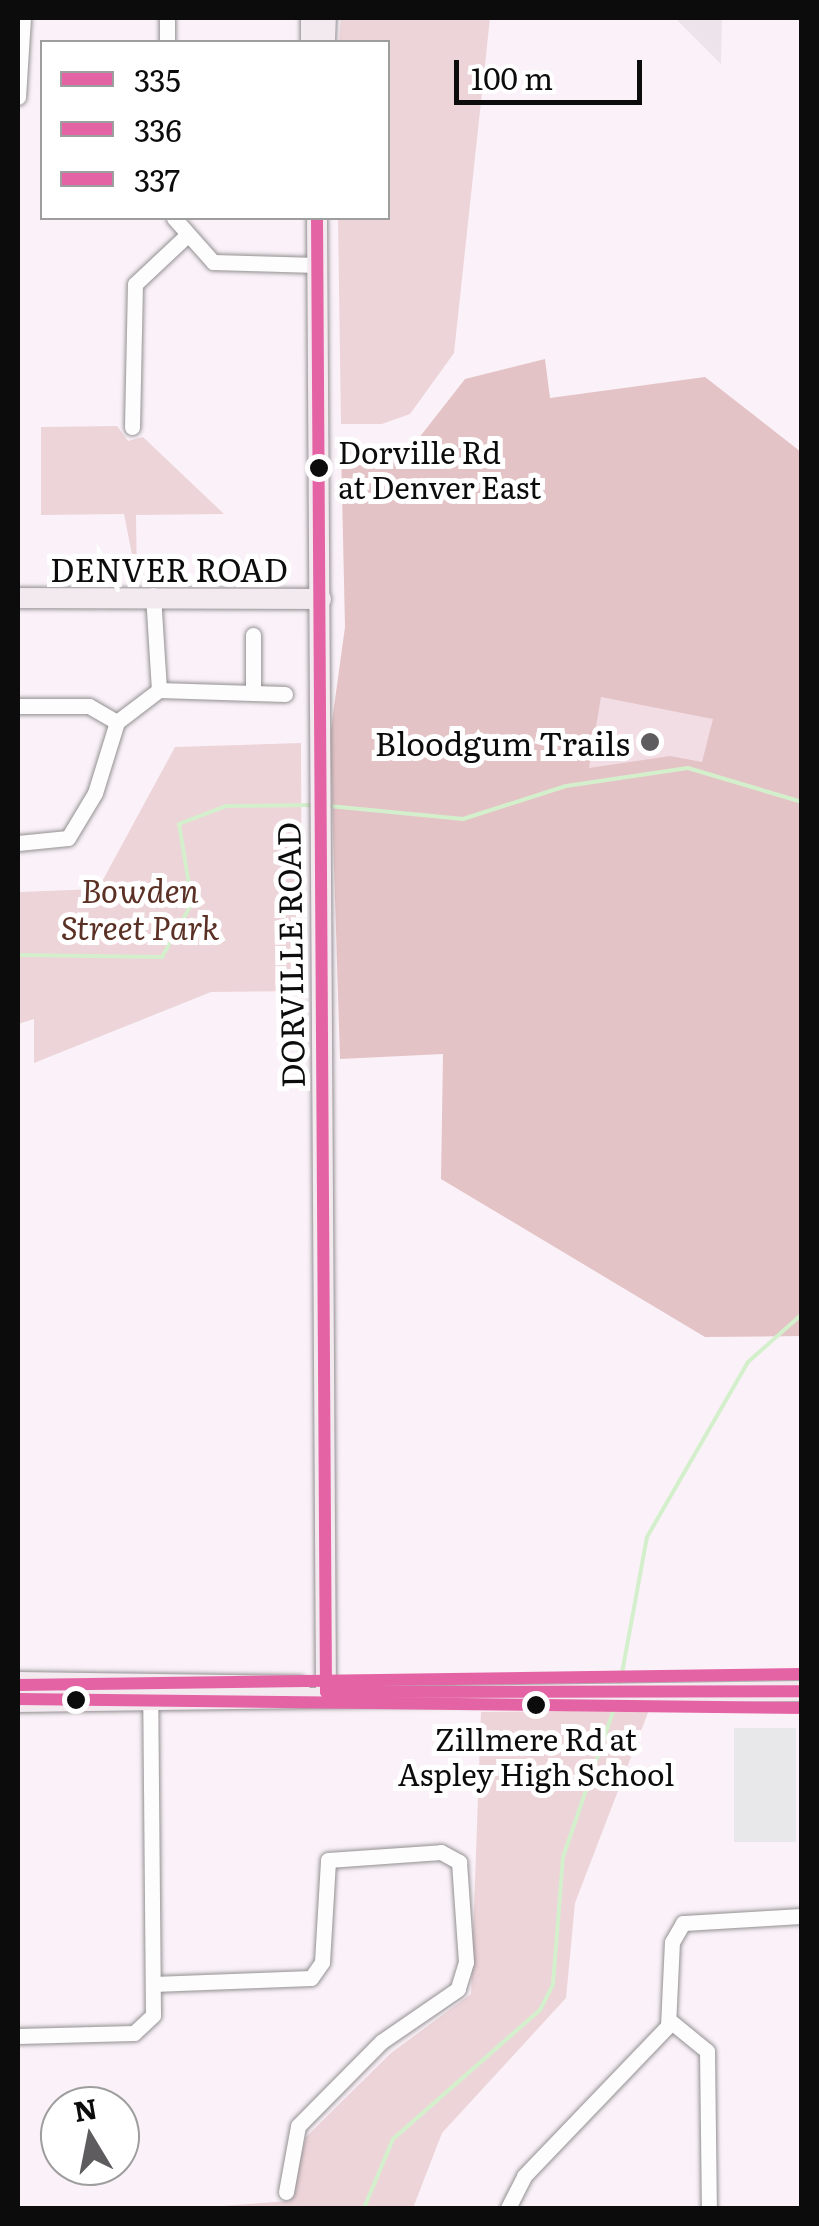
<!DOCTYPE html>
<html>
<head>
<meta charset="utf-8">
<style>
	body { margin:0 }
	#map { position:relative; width:819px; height:2226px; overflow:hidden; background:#faf2f8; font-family:Literata,serif }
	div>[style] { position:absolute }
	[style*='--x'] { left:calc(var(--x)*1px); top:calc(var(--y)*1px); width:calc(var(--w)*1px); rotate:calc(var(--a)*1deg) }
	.industrial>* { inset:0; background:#e8e8eb; transform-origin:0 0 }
	.green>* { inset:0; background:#edd4d9 }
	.forest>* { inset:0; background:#e4c3c6 }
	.pitch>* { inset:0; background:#f2dde4 }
	.plaza>* { inset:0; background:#ede3eb }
	.stream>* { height:4px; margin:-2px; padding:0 2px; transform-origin:2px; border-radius:2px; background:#d4efcc }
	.roads { filter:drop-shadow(0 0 2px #939092) drop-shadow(0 0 2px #939092) }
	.street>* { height:15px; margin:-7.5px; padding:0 7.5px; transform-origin:7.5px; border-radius:7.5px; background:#fefdfe }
	.secondary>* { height:20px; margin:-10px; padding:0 10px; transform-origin:10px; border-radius:10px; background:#f3eaf0 }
	.bus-1>* { height:12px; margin:-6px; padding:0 6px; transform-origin:6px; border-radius:6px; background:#e463a4 }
	.bus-2>* { height:12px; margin:-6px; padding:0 6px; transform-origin:6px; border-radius:6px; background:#e463a4 }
	.bus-3>* { height:12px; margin:-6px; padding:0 6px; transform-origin:6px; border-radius:6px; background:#e463a4 }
	.dots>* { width:28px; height:28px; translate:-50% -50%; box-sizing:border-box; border:5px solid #fff; border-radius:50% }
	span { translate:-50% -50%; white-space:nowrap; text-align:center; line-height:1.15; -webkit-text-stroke:10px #fff; paint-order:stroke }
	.bus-label { font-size:30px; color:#0c0c0c }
	.left { translate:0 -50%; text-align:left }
	.street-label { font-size:32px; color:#0c0c0c }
	.poi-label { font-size:32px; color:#0c0c0c }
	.right { translate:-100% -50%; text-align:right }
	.park-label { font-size:32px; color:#5c3125; font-style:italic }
	.frame { position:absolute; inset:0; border:20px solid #0c0c0c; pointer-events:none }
	.legend { position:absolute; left:40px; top:40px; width:350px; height:180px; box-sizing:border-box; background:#fff; border:2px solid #9e9e9e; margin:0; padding:12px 18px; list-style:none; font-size:30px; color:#0c0c0c }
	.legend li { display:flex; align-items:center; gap:20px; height:50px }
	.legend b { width:50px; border:2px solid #9e9e9e }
	.north { position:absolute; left:40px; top:2086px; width:100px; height:100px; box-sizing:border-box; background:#fff; border:2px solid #9e9e9e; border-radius:50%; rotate:350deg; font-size:28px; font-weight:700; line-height:40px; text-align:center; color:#0c0c0c }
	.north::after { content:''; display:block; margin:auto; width:35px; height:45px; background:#5f5c5f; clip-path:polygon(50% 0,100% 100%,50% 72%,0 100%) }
	.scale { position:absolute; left:454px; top:60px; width:188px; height:45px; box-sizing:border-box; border:5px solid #0c0c0c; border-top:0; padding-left:12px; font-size:30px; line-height:35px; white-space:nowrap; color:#0c0c0c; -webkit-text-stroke:8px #fff; paint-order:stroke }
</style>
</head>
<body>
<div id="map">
	<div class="industrial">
		<div style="left:796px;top:1728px;width:114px;height:62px;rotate:90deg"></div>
	</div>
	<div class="green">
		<div style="clip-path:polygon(341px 18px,490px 18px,454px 353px,410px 414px,382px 424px,341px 424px,338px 218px,388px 218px,388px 42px,339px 42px)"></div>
		<div style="clip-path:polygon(117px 426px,128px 441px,143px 437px,224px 514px,136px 515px,137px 580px,124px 514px,41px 515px,41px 427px)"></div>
		<div style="clip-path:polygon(301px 743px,302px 991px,211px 992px,34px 1063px,34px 1019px,18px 1024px,18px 892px,98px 889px,175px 747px)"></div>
		<div style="clip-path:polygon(649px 1710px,575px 1903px,566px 1998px,442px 2133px,413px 2208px,195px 2208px,289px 2201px,306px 2137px,391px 2053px,471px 1994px,481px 1712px)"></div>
	</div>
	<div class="forest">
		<div style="clip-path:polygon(545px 359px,550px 398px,705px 377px,801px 452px,801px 1336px,705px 1337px,441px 1179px,443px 1054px,340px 1059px,330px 736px,345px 627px,341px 448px,415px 443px,465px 379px)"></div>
	</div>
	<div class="pitch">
		<div style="clip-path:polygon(601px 697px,713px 719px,702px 762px,670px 756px,589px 768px)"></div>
	</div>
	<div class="plaza">
		<div style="clip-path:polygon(675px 18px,722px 18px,721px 64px)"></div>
	</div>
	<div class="stream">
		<div style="--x:329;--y:806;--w:135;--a:5.5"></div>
		<div style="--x:463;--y:819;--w:108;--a:-17.8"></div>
		<div style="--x:566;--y:786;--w:123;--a:-8.4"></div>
		<div style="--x:688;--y:768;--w:119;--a:16.6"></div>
		<div style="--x:18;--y:955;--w:144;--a:0.8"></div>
		<div style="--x:162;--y:957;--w:62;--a:-60.9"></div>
		<div style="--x:192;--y:903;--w:80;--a:-99.3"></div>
		<div style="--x:179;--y:824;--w:50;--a:-21"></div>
		<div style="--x:226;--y:806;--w:88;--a:-0.7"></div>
		<div style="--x:620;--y:1684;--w:149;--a:-79.6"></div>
		<div style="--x:647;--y:1537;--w:202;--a:-60"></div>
		<div style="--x:748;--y:1362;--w:72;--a:-41.6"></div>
		<div style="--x:364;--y:2208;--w:75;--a:-67.2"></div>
		<div style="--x:393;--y:2139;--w:196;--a:-41.3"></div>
		<div style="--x:540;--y:2010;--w:29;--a:-63"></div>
		<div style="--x:553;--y:1984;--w:127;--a:-85.5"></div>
		<div style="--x:563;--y:1857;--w:163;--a:-71"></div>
	</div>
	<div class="roads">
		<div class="street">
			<div style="--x:167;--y:18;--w:24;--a:90"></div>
			<div style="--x:18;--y:97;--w:79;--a:-86.4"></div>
			<div style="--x:174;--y:218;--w:59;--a:48.4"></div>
			<div style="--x:213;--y:262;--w:104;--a:1.7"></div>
			<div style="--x:132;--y:427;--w:143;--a:-88.8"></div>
			<div style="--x:135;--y:284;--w:69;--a:-43.2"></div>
			<div style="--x:159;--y:690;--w:94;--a:1.8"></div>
			<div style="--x:253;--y:693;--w:58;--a:-90"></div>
			<div style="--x:253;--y:693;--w:32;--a:2"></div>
			<div style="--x:18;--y:706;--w:71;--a:0"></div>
			<div style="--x:89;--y:706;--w:32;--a:30"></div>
			<div style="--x:18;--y:843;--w:50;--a:-5.7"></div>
			<div style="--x:68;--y:838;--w:52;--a:-59"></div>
			<div style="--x:95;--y:793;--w:74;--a:-72.8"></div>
			<div style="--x:117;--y:722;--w:53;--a:-37.3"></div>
			<div style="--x:159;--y:690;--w:95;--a:-93.6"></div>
			<div style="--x:153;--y:1984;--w:158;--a:-2.2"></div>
			<div style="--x:311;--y:1978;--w:19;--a:-55"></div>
			<div style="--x:322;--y:1962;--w:102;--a:-86.6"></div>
			<div style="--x:328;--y:1860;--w:113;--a:-4"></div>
			<div style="--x:441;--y:1852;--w:21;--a:29"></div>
			<div style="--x:459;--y:1862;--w:100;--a:86"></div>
			<div style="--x:466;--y:1962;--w:28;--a:107"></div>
			<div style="--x:458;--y:1989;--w:93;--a:145.5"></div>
			<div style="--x:381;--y:2042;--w:118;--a:134.7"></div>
			<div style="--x:298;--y:2126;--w:67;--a:100.3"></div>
			<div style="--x:669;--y:2020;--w:49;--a:39.2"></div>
			<div style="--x:707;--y:2051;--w:157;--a:89.3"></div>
			<div style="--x:18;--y:2036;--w:116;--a:-1.5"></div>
			<div style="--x:134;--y:2033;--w:26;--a:-43"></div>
			<div style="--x:153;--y:2015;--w:325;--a:-90.5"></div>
			<div style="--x:508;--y:2208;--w:36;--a:-63"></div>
			<div style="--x:524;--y:2176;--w:208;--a:-46.2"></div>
			<div style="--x:668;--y:2026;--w:84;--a:-87.3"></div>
			<div style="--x:672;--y:1942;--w:22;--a:-60"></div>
			<div style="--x:683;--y:1923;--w:119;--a:-3.4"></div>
		</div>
		<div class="secondary">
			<div style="--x:311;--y:18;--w:24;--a:90"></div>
			<div style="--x:325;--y:42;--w:24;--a:-88"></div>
			<div style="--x:317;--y:218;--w:1474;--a:89.65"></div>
			<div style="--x:18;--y:598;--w:303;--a:0.2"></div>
			<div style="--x:18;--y:1682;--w:282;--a:0.8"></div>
			<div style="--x:18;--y:1702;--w:784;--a:-0.8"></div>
		</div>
	</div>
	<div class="bus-1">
		<div style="--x:317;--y:218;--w:1474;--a:89.65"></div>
		<div style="--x:326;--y:1692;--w:476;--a:-0.1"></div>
	</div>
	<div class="bus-2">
		<div style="--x:18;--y:1699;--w:784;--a:0.66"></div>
	</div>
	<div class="bus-3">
		<div style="--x:18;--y:1685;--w:784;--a:-0.8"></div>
	</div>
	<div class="dots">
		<div style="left:319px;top:468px;background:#0c0c0c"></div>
		<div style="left:650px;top:742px;background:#5f5c5f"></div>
		<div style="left:76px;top:1700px;background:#0c0c0c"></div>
		<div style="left:536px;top:1705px;background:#0c0c0c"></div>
	</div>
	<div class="bus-label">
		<span class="left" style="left:338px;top:468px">Dorville Rd<br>at Denver East</span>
		<span style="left:536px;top:1755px">Zillmere Rd at<br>Aspley High School</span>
	</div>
	<div class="street-label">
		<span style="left:169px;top:568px">DENVER ROAD</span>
		<span style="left:289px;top:955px;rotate:-91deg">DORVILLE ROAD</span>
	</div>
	<div class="poi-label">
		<span class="right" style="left:630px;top:742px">Bloodgum Trails</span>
	</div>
	<div class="park-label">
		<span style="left:140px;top:908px">Bowden<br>Street Park</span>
	</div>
	<div class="frame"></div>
	<ul class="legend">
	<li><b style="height:12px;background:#e463a4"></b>335</li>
	<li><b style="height:12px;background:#e463a4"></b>336</li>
	<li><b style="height:12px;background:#e463a4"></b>337</li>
	</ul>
	<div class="north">N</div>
	<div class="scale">100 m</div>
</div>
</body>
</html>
